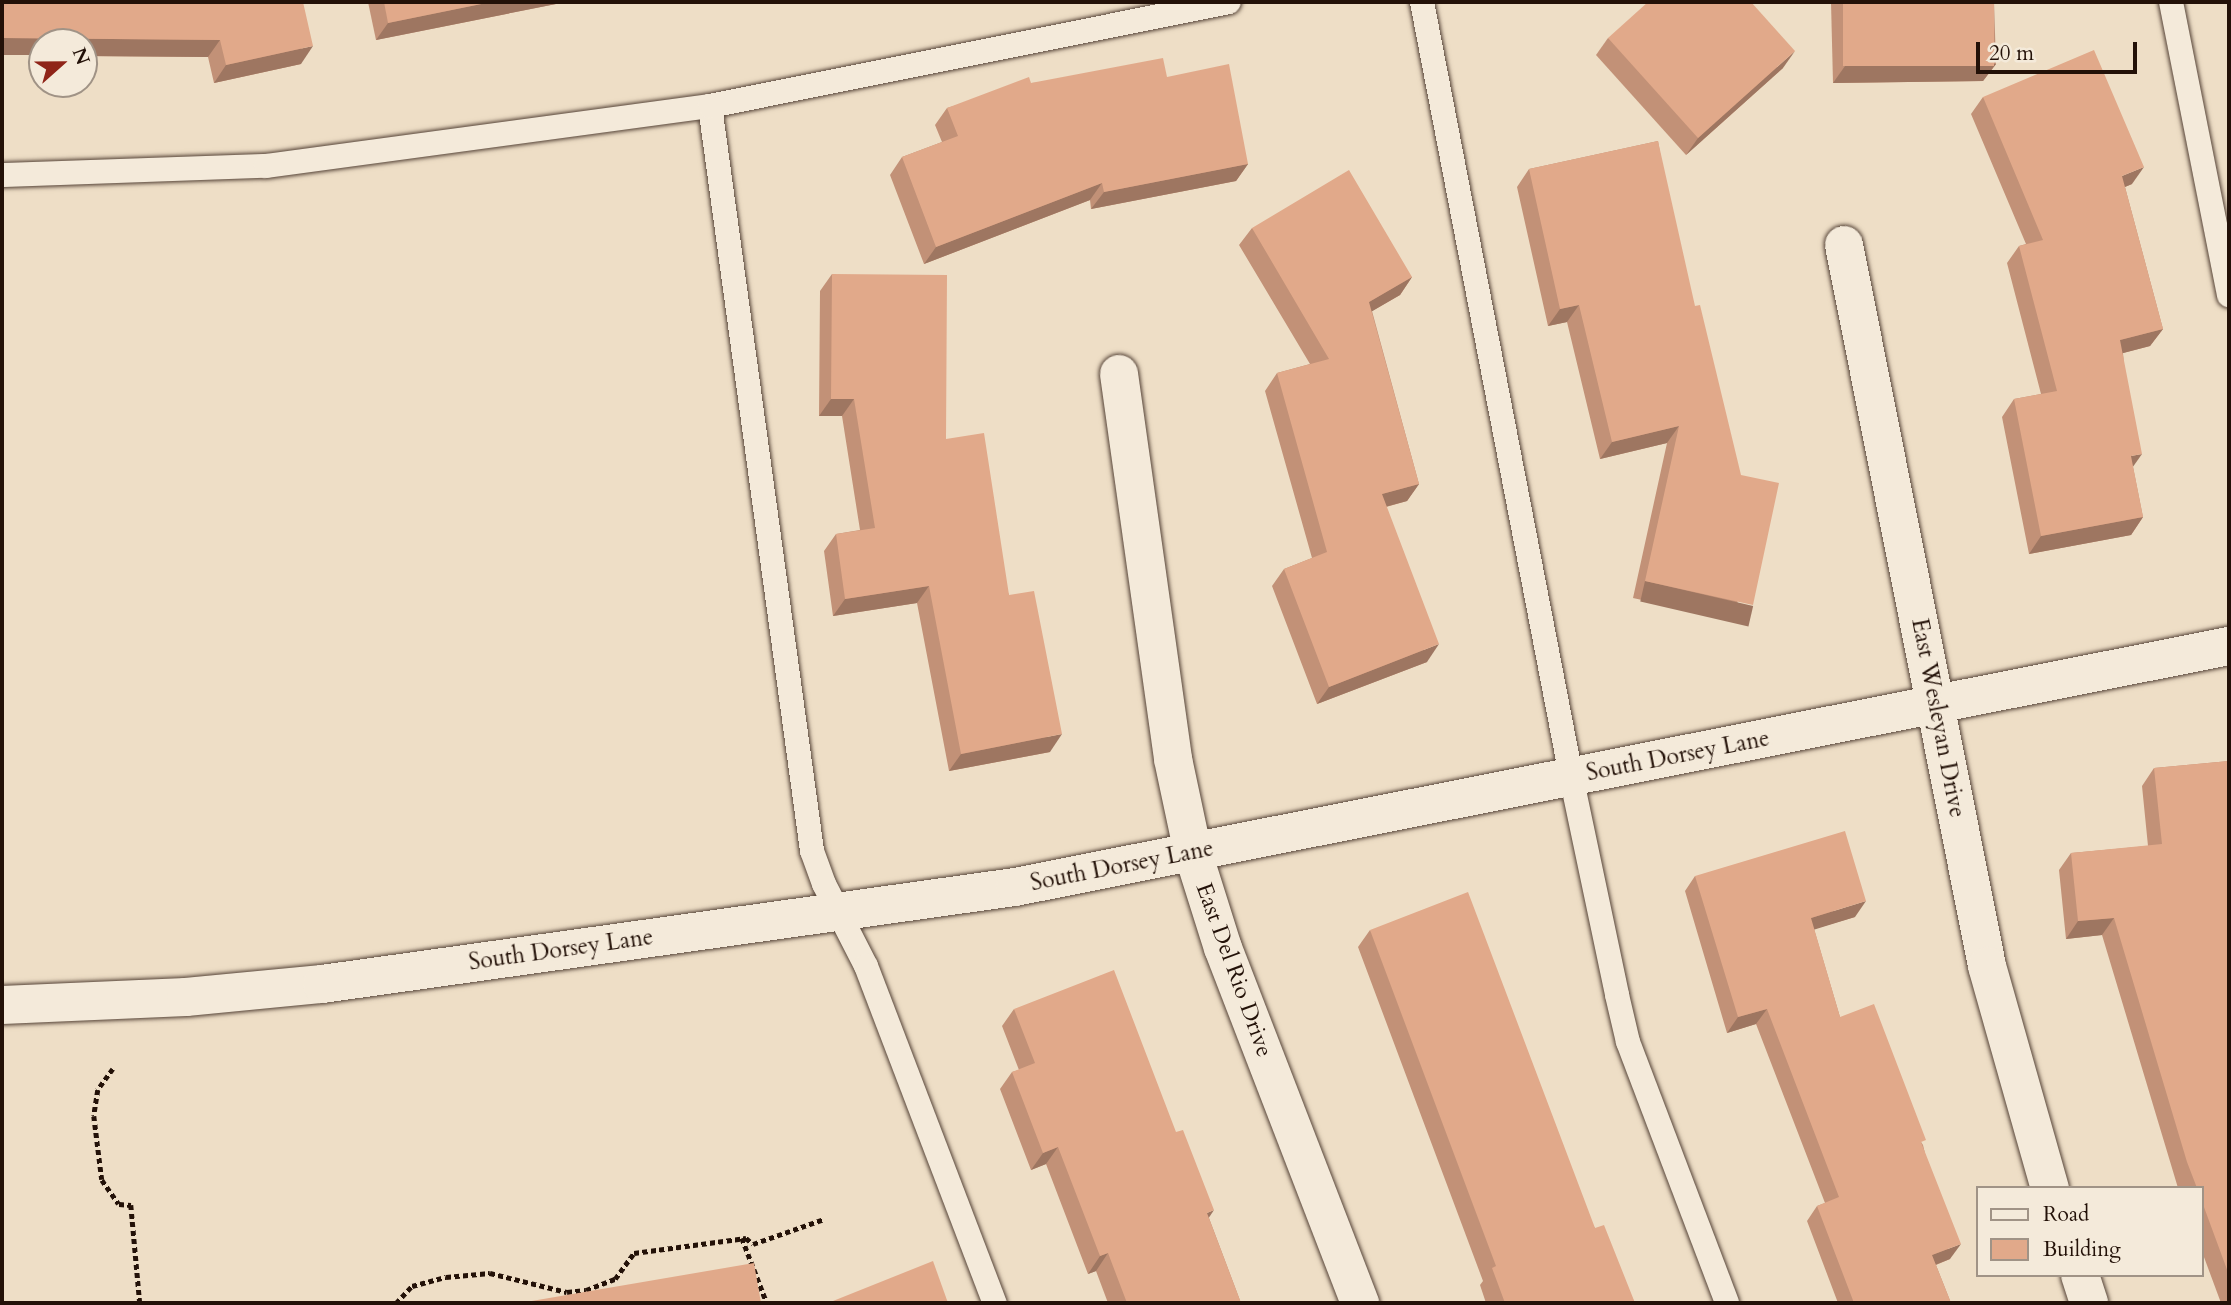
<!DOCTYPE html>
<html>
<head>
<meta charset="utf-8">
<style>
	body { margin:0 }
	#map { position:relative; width:2231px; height:1305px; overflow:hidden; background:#eedec6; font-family:Cardo,serif }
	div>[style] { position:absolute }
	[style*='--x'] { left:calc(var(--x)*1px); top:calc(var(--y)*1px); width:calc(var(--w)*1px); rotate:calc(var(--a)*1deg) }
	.path>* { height:4.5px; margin-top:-2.25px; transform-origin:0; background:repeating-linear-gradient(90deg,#231108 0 5px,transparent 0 8.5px) }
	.roads { filter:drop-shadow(0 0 2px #564438) drop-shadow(0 0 2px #564438) }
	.service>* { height:24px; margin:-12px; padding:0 12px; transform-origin:12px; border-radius:12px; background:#f4eada }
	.minor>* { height:38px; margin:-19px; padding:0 19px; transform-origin:19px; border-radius:19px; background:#f4eada }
	.tertiary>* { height:38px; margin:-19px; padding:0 19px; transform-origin:19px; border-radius:19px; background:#f4eada }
	.wall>* { inset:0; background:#c29177 }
	.shaded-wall>* { inset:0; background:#9e7661; transform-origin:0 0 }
	.building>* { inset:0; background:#e1a98a; transform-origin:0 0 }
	span { translate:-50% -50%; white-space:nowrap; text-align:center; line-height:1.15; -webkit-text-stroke:6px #f4eada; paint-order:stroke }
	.street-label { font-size:23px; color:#231108 }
	.frame { position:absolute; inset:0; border:4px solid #231108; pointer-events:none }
	.legend { position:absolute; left:1976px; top:1186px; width:228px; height:91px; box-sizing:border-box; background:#f4eada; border:2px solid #a09386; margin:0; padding:9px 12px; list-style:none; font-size:21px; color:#231108 }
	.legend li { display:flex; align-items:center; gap:14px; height:35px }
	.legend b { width:35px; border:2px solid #a09386 }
	.north { position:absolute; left:28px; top:28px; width:70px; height:70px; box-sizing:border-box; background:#f4eada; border:2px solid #a09386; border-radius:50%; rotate:69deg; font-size:19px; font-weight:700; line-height:28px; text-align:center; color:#231108 }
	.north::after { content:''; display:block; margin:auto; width:24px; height:32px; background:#8f2418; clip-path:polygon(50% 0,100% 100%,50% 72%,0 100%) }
	.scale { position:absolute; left:1976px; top:42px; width:161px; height:32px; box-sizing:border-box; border:4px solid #231108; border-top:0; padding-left:9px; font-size:21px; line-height:24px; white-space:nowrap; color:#231108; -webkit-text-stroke:5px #f4eada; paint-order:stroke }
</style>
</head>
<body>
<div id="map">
	<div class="path">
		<div style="--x:113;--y:1069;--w:26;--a:126"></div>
		<div style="--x:98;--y:1090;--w:26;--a:99"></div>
		<div style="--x:94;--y:1116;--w:64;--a:82.9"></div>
		<div style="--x:102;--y:1180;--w:29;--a:55"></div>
		<div style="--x:119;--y:1204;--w:12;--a:5"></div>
		<div style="--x:131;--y:1205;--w:98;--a:84.8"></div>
		<div style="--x:742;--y:1238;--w:70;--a:69"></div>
		<div style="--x:396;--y:1303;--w:23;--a:-47"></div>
		<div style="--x:412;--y:1286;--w:35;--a:-15"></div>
		<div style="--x:446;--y:1277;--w:44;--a:-5.2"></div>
		<div style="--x:490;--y:1273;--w:79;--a:13.9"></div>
		<div style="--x:567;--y:1292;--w:19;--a:-6"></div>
		<div style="--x:586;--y:1290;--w:31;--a:-21"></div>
		<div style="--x:615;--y:1279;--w:32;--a:-54"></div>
		<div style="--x:634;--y:1253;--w:113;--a:-7.6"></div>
		<div style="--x:746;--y:1238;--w:9;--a:41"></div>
		<div style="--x:753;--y:1244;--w:75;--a:-19.4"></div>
	</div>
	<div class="roads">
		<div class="service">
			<div style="--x:1422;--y:2;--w:788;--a:79.1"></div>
			<div style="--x:1571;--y:776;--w:224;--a:78.1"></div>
			<div style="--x:1617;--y:995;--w:48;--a:76.8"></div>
			<div style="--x:1628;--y:1042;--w:279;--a:69.2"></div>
			<div style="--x:2171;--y:2;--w:299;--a:78.8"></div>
			<div style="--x:710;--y:106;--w:752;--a:82.2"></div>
			<div style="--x:812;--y:851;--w:35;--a:70"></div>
			<div style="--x:824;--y:884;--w:92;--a:62.9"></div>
			<div style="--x:866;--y:966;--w:361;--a:69.1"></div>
			<div style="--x:2;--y:175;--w:264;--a:-2"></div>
			<div style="--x:266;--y:166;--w:448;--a:-7.7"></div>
			<div style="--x:710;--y:106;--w:529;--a:-11.33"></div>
		</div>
		<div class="minor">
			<div style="--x:1844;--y:245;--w:735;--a:78.78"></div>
			<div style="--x:1987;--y:966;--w:231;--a:74.2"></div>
			<div style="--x:1119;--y:374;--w:389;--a:82"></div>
			<div style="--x:1173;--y:759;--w:96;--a:78"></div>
			<div style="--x:1193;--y:853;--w:100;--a:72.5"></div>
			<div style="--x:1223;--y:948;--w:381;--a:68.9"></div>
			<div style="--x:2080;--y:1275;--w:29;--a:72"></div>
		</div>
		<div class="tertiary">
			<div style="--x:2;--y:1005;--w:184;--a:-2.5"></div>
			<div style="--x:186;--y:997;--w:137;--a:-5.5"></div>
			<div style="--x:322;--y:984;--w:700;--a:-7.97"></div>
			<div style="--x:1015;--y:887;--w:1238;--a:-11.23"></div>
		</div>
	</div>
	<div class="wall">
		<div style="clip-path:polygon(2px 2px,303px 2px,301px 64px,214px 83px,208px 57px,84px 56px,84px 42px,42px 55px,2px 55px)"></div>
		<div style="clip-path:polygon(368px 2px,566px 2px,376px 40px)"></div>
		<div style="clip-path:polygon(1831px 2px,1994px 2px,1996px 64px,1983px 81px,1833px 83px)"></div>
		<div style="clip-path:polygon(1608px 38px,1783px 68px,1686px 155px,1596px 55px)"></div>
		<div style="clip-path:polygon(1167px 77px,1248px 164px,1236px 181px,1091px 209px,1090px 200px,924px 264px,890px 175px,902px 157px,942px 142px,935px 125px,947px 108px,1031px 83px)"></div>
		<div style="clip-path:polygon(1983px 97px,2132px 184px,2125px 187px,2163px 329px,2150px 346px,2123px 353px,2133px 467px,2143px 517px,2131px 535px,2029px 554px,2002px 417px,2014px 399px,2041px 394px,2007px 263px,2019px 246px,2026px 244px,1971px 114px)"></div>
		<div style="clip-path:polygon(1658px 141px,1741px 622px,1633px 598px,1667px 443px,1600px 459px,1567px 322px,1548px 326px,1517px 187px,1529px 169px)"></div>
		<div style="clip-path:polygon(1252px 228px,1412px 277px,1400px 295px,1372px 311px,1419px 484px,1407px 501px,1386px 507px,1427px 662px,1317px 704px,1272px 586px,1284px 569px,1312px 558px,1265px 391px,1277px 373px,1310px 364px,1239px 245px)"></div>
		<div style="clip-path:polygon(832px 274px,946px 439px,1009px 595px,1050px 752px,949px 771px,917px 603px,833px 616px,824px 551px,836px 534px,860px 530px,842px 416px,819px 416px,820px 291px)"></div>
		<div style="clip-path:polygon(2229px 761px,2229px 1303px,2221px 1303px,2201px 1249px,2201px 1188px,2178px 1188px,2102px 935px,2066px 939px,2059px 870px,2071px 853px,2148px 846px,2142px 786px,2154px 768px)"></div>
		<div style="clip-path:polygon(1695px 876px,1855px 917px,1814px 929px,1840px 1017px,1923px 1145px,1950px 1259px,1936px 1265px,1951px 1303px,1838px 1303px,1807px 1221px,1817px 1206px,1825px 1203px,1756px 1024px,1727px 1033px,1685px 891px)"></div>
		<div style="clip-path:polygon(1370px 930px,1595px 1228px,1635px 1303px,1486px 1303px,1480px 1285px,1483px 1281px,1358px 947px)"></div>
		<div style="clip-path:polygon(1014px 1009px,1209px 1218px,1241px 1303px,1108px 1303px,1096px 1271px,1088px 1274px,1046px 1164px,1031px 1170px,1000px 1089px,1012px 1072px,1019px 1070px,1002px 1026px)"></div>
	</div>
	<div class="shaded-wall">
		<div style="clip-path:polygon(491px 2px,566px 2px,376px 40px,388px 23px)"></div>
		<div style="clip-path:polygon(2px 38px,220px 40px,208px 57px,84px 56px,84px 42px,42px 42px,42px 55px,2px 55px)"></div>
		<div style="clip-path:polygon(313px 46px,301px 64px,214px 83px,226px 65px)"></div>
		<div style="clip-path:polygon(1795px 51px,1783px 68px,1686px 155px,1698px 138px)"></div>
		<div style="clip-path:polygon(1996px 64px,1983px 81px,1833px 83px,1845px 66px)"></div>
		<div style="clip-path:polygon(1248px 164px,1236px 181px,1091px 209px,1104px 192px)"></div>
		<div style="clip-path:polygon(2144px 167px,2132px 184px,2110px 193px,2122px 176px)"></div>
		<div style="clip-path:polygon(1102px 183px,1090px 200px,924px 264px,936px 247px)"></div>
		<div style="clip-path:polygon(1412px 277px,1400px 295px,1357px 320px,1369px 302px)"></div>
		<div style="clip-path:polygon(1579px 305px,1567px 322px,1548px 326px,1560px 309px)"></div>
		<div style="clip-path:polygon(2163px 329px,2150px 346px,2108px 357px,2120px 340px)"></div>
		<div style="clip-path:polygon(831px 399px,854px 399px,842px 416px,819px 416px)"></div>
		<div style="clip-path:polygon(1679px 426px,1667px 443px,1600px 459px,1612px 442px)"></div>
		<div style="clip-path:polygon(2142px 454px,2130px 471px,2131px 456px)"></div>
		<div style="clip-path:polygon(1419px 484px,1407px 501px,1370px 511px,1382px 494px)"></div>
		<div style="clip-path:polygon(2143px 517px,2131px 535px,2029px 554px,2041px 536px)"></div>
		<div style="left:1645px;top:581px;width:111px;height:21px;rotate:13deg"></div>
		<div style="clip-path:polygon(929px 586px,917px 603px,833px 616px,845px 599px)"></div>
		<div style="clip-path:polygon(1439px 644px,1427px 662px,1317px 704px,1329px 687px)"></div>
		<div style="clip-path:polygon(1062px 734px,1050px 752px,949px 771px,961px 754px)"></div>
		<div style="clip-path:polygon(1866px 901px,1855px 917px,1800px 934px,1811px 918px)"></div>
		<div style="clip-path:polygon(2114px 918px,2102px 935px,2066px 939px,2078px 921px)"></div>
		<div style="clip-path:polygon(1767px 1009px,1756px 1024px,1727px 1033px,1738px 1017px)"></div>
		<div style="clip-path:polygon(1058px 1147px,1046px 1164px,1031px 1170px,1043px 1153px)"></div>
		<div style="clip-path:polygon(1214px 1210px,1202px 1228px,1207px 1213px)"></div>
		<div style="clip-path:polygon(1961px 1244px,1950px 1259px,1922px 1270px,1932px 1255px)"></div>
		<div style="clip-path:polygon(1108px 1253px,1096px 1271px,1088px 1274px,1100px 1256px)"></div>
	</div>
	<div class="building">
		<div style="clip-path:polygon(2px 2px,303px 2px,313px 46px,226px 65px,220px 40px,2px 38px)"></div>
		<div style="clip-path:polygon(384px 2px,491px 2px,388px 23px)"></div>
		<div style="clip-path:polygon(1648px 2px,1751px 2px,1795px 51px,1698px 138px,1608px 38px)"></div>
		<div style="left:1843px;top:2px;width:151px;height:64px"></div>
		<div style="clip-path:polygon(2094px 50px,2144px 167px,2122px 176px,2163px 329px,2120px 340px,2142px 454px,2131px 456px,2143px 517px,2041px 536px,2014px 399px,2057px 391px,2019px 246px,2043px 240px,1983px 97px)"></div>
		<div style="clip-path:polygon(1163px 58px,1167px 77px,1229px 64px,1248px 164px,1104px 192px,1102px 183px,936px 247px,902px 157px,958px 136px,947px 108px,1029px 77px,1031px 83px)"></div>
		<div style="clip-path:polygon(1658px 141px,1695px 306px,1700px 305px,1741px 475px,1779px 483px,1753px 605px,1645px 581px,1679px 426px,1612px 442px,1579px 305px,1560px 309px,1529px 169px)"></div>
		<div style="clip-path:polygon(1349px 170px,1412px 277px,1369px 302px,1419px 484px,1382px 494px,1439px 644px,1329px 687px,1284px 569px,1327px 552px,1277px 373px,1329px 359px,1252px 228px)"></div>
		<div style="clip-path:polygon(832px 274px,947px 275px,946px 439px,984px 433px,1009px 595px,1034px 591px,1062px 734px,961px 754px,929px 586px,845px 599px,836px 534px,875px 528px,854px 399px,831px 399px)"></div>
		<div style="clip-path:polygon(2229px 761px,2229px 1275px,2201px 1199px,2201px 1188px,2197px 1188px,2187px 1162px,2114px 918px,2078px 921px,2071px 853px,2162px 844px,2154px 768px)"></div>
		<div style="clip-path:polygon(1845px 831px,1866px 901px,1811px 918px,1840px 1017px,1874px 1004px,1926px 1140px,1921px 1142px,1961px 1244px,1932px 1255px,1951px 1303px,1854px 1303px,1817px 1206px,1839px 1197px,1767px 1009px,1738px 1017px,1695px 876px)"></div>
		<div style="clip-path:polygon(1468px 892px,1595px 1228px,1604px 1225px,1635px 1303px,1505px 1303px,1492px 1268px,1496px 1266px,1370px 930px)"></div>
		<div style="clip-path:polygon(1114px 970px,1176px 1132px,1183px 1130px,1214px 1210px,1207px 1213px,1241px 1303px,1127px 1303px,1108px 1253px,1100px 1256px,1058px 1147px,1043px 1153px,1012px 1072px,1035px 1063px,1014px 1009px)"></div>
		<div style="clip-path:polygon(933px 1261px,948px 1303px,828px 1303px)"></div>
		<div style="clip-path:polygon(754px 1263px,761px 1303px,520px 1303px)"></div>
	</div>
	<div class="street-label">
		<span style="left:1938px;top:718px;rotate:79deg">East Wesleyan Drive</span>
		<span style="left:1678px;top:756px;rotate:-11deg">South Dorsey Lane</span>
		<span style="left:1122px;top:866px;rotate:-11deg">South Dorsey Lane</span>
		<span style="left:561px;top:950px;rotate:-8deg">South Dorsey Lane</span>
		<span style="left:1234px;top:970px;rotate:70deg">East Del Rio Drive</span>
	</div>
	<div class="frame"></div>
	<ul class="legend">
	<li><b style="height:9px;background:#f4eada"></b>Road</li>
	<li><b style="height:19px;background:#e1a98a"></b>Building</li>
	</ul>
	<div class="north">N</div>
	<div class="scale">20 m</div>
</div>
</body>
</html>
